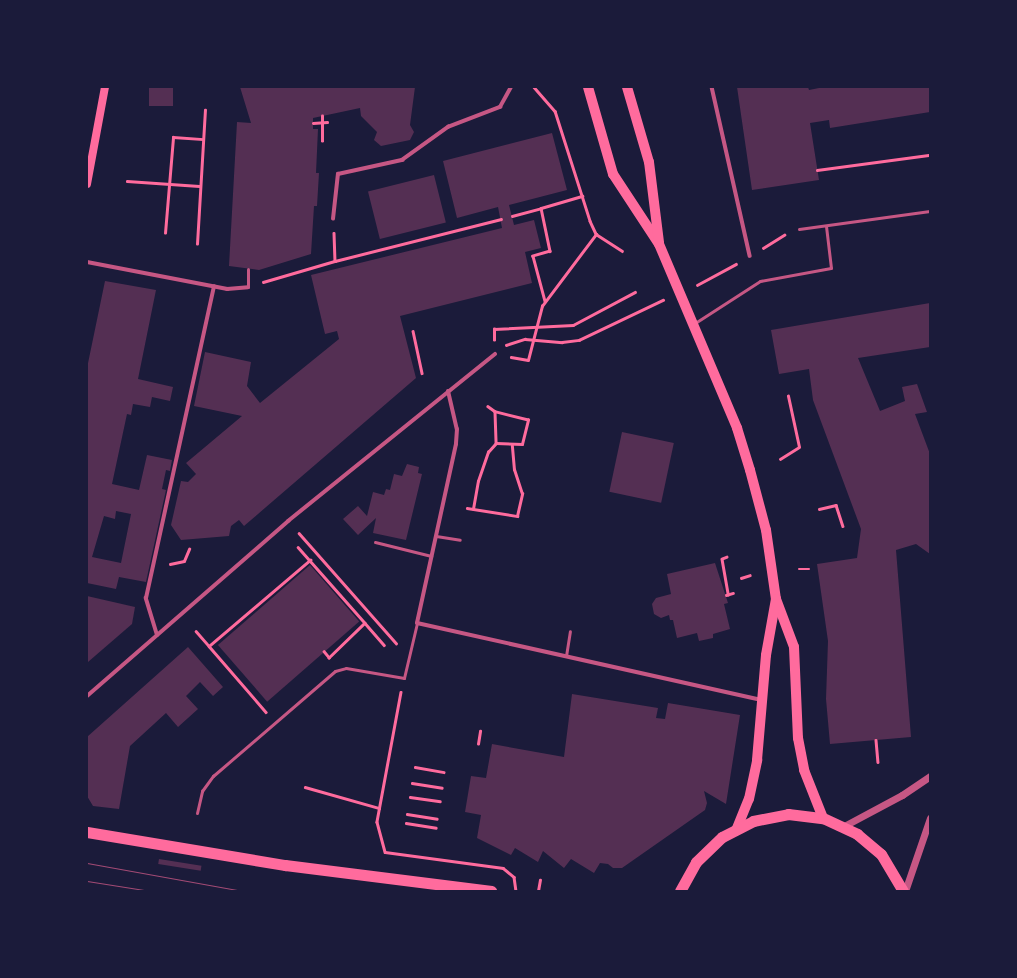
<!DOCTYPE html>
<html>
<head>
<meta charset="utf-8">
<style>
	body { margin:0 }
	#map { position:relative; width:1017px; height:978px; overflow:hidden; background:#1b1b3a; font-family:"PT Sans",sans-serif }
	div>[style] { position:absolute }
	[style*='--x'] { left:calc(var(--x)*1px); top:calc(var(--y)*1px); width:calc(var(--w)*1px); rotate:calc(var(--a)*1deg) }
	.building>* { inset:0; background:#542f53; transform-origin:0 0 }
	.path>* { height:2.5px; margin:-1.25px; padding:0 1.25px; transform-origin:1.25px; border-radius:1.25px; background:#ff6b9d }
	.service>* { height:3px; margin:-1.5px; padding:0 1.5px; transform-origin:1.5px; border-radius:1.5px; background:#c65784 }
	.pedestrian>* { height:3.5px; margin:-1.75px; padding:0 1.75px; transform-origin:1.75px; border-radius:1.75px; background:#c65784 }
	.minor>* { height:4px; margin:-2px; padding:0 2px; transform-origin:2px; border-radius:2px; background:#c65784 }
	.tertiary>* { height:7px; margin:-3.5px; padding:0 3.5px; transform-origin:3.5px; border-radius:3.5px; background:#c65784 }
	.secondary>* { height:8px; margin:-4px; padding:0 4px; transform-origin:4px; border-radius:4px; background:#ff6b9d }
	.primary>* { height:10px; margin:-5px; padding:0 5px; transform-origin:5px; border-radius:5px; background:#ff6b9d }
	.trunk>* { height:11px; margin:-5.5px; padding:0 5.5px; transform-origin:5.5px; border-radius:5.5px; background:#ff6b9d }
	.tram>* { height:1px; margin:-0.5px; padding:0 0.5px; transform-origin:0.5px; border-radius:0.5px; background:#a44b75 }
	span { translate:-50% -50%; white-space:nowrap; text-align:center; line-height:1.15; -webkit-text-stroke:3.5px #1b1b3a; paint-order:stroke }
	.frame { position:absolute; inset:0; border:88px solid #1b1b3a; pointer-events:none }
</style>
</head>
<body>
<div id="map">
	<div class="building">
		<div style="left:149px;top:87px;width:24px;height:19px"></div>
		<div style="clip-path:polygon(240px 87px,415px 87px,410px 125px,414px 132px,410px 140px,381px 146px,374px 140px,377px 132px,361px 116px,360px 108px,313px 118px,313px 129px,318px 129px,316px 173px,319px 173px,317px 206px,314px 206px,311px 254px,259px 270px,229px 266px,237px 122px,251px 123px)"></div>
		<div style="clip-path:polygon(737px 87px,808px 87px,809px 90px,824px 87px,930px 87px,930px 112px,830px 128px,829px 120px,810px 123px,819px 180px,752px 190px)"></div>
		<div style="clip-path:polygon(552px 133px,567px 190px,509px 205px,514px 225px,534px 220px,541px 248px,525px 252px,532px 283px,400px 316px,416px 378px,244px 526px,239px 520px,231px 526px,229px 536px,181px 540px,171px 525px,181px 481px,188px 482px,196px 474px,186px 463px,242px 416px,194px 406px,205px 352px,251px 362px,247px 386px,260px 403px,339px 339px,337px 331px,325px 334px,311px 275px,502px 228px,498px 207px,457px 218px,443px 161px)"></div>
		<div style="left:434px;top:175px;width:49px;height:68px;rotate:76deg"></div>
		<div style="clip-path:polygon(evenodd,105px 281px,156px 290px,138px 379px,173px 387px,170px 401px,152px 397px,150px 407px,133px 404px,131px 415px,127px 414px,112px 484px,139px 490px,147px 455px,172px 460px,170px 471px,166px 470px,162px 489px,166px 490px,146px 582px,119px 577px,116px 589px,87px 583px,87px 368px,105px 281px,116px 511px,131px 514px,121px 563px,92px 557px,104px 516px,115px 519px,116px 511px)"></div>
		<div style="clip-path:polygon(930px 303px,930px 347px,858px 358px,880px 411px,905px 401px,902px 387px,917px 384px,927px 412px,915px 414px,930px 454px,930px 554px,916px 544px,896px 550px,911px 737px,830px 744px,826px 699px,828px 641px,817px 564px,857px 558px,861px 529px,813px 400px,809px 369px,779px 374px,771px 330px)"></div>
		<div style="left:622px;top:432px;width:53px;height:61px;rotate:12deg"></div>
		<div style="clip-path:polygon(407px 464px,419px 467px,418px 473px,422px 474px,406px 540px,373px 533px,376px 518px,358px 535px,343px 519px,358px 506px,367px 516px,373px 492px,384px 495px,386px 489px,390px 490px,394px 474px,402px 476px)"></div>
		<div style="clip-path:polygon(715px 563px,728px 603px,724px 604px,730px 629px,713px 634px,713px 638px,699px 641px,697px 633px,677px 638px,673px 620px,670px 620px,669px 615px,661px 618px,654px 614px,652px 604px,656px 598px,671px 594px,667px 574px)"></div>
		<div style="left:310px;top:565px;width:75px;height:122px;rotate:49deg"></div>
		<div style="clip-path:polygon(87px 596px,135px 607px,132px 624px,88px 662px)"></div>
		<div style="clip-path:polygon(188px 647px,223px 687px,213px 696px,200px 682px,186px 696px,198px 709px,178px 727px,166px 713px,130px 746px,119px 809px,93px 806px,87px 796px,87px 737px)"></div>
		<div style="clip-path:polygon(572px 694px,658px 708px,656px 718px,665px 719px,668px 703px,740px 715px,726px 804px,704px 791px,707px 803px,705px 810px,622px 868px,613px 868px,608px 864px,600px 863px,594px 873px,571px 859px,564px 868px,543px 851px,538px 862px,515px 848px,511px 855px,477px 838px,481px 815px,465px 812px,471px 776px,486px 778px,492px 744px,564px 757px)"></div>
		<div style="left:159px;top:859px;width:43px;height:5px;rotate:9deg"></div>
	</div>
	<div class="path">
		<div style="--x:534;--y:87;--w:32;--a:49"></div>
		<div style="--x:555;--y:111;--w:115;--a:72.3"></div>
		<div style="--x:590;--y:221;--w:14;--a:65"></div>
		<div style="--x:596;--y:234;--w:31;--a:33"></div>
		<div style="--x:313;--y:123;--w:14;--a:-4"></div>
		<div style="--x:322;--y:141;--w:25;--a:-90"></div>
		<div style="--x:817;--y:170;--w:114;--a:-7.6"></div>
		<div style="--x:127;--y:181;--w:72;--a:4"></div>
		<div style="--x:541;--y:208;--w:43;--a:-16.3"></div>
		<div style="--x:512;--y:216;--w:30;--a:-15"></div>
		<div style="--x:541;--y:208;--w:44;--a:78.2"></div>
		<div style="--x:550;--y:251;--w:18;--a:164"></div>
		<div style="--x:533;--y:256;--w:47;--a:75.1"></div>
		<div style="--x:165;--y:233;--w:96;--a:-85.2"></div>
		<div style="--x:173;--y:137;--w:30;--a:4"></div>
		<div style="--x:334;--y:233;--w:28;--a:88"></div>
		<div style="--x:197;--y:244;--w:134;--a:-86.6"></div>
		<div style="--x:763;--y:248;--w:25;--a:-32"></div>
		<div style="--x:263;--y:282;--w:75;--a:-16.3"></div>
		<div style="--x:335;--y:261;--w:171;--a:-14.2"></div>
		<div style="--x:697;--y:285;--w:44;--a:-28.3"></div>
		<div style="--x:413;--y:331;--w:43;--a:77.9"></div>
		<div style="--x:494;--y:340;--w:11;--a:-90"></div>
		<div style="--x:494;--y:329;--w:79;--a:-2.9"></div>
		<div style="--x:573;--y:325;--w:70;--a:-28"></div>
		<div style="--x:506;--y:345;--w:20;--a:-18"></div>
		<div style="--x:525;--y:339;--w:37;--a:5"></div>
		<div style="--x:562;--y:342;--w:17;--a:-7"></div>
		<div style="--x:579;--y:340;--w:93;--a:-25.5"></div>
		<div style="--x:511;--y:357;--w:17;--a:10"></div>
		<div style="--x:528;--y:360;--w:56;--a:-75.5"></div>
		<div style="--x:542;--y:306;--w:90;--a:-53.1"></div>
		<div style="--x:495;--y:412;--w:31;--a:88"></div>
		<div style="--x:780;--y:459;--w:22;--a:-32"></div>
		<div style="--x:799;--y:447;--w:52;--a:-102.2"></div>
		<div style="--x:467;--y:508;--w:51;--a:9.1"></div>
		<div style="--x:517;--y:516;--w:23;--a:-77"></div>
		<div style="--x:522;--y:494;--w:25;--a:-108"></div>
		<div style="--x:514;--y:470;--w:24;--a:-95"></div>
		<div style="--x:473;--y:509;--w:28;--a:-80"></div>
		<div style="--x:478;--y:481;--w:31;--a:-71"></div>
		<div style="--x:488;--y:452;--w:12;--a:-48"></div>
		<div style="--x:496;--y:443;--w:26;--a:2"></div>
		<div style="--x:522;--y:444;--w:25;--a:-76"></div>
		<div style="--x:528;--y:420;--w:34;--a:-166"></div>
		<div style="--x:495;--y:412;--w:9;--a:-144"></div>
		<div style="--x:819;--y:509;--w:17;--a:-13"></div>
		<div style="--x:836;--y:505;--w:22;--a:72"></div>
		<div style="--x:299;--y:533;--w:147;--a:48.6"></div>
		<div style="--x:298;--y:547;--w:101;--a:48.6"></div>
		<div style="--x:365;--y:623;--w:50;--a:135.8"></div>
		<div style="--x:329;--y:658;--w:8;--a:-130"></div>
		<div style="--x:727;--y:557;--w:5;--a:158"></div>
		<div style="--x:722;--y:559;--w:36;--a:80"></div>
		<div style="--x:170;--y:564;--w:14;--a:-12"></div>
		<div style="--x:184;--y:561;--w:13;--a:-67"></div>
		<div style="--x:799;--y:569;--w:10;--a:0"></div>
		<div style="--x:741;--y:578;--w:9;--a:-18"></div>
		<div style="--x:726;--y:595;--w:7;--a:-16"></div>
		<div style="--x:365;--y:623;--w:29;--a:49"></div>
		<div style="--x:196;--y:631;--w:20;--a:49"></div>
		<div style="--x:209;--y:646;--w:133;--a:-40.4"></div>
		<div style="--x:209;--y:646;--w:87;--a:49.2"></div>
		<div style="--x:401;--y:692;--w:132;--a:100.5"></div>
		<div style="--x:377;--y:822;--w:31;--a:75"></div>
		<div style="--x:385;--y:852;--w:119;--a:7.7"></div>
		<div style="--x:503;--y:868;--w:14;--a:39"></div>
		<div style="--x:514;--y:877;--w:14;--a:82"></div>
		<div style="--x:876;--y:740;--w:22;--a:85"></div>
		<div style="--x:478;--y:744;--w:13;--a:-81"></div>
		<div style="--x:415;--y:767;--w:29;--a:10"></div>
		<div style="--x:412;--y:783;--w:30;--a:9"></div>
		<div style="--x:305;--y:787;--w:77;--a:15.8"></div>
		<div style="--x:410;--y:797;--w:30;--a:8"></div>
		<div style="--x:407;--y:814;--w:30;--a:9"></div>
		<div style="--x:406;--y:823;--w:30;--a:9"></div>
		<div style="--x:538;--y:891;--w:11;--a:-80"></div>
	</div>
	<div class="service">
		<div style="--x:799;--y:229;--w:132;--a:-7.8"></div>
		<div style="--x:248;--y:287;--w:18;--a:-90"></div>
		<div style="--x:695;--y:323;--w:77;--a:-32.9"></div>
		<div style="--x:760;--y:281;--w:72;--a:-10.4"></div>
		<div style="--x:831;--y:268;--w:42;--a:-96.8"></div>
		<div style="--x:436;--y:536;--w:24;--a:9"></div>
		<div style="--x:375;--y:542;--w:58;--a:14"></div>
		<div style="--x:566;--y:656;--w:25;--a:-81"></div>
		<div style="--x:197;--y:813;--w:23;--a:-77"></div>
		<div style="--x:202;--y:791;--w:19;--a:-54"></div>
		<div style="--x:213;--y:776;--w:161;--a:-40.7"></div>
		<div style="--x:335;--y:671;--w:11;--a:-15"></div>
		<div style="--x:346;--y:668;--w:59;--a:9.8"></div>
		<div style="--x:404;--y:678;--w:57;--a:-76.7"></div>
	</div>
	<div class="pedestrian">
		<div style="--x:712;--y:87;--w:173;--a:77.3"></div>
		<div style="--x:333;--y:219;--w:45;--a:-83.7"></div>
		<div style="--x:338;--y:174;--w:66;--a:-12.3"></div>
		<div style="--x:402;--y:160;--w:57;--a:-35.7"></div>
		<div style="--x:448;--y:127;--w:56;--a:-21"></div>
		<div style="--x:500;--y:107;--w:23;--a:-61"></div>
	</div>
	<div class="minor">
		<div style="--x:87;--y:262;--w:143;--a:10.9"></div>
		<div style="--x:227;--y:289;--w:21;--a:-5"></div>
		<div style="--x:448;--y:391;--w:39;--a:77"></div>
		<div style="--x:457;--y:429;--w:15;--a:94"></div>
		<div style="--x:456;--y:444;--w:183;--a:102.3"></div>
		<div style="--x:417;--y:623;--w:353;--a:12.6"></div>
		<div style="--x:157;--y:635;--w:39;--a:-107"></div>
		<div style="--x:146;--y:598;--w:319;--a:-77.7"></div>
		<div style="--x:87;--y:696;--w:267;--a:-41"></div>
		<div style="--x:288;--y:521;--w:266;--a:-38.9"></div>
	</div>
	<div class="tertiary">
		<div style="--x:844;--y:826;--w:66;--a:-28.1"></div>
		<div style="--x:902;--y:795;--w:34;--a:-34"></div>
		<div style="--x:905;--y:891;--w:77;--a:-71.1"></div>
	</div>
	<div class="secondary">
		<div style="--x:87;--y:184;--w:99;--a:-79.5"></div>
	</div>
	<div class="primary">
		<div style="--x:588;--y:87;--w:91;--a:74"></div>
		<div style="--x:613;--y:174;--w:84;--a:56.7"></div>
		<div style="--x:659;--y:244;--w:200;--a:67"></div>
		<div style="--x:737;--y:428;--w:44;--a:72.8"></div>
		<div style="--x:750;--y:470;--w:62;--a:75.1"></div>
		<div style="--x:766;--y:530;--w:70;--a:81.8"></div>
		<div style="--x:776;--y:599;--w:51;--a:69.4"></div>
		<div style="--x:794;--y:647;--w:91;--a:87.5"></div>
		<div style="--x:798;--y:738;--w:33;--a:79"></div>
		<div style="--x:804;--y:770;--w:52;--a:68.4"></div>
		<div style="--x:627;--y:87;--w:78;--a:73.7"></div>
		<div style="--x:649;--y:162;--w:81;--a:82.9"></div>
		<div style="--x:737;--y:828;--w:31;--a:-68"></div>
		<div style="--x:749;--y:799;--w:40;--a:-78"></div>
		<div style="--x:757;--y:760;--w:105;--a:-85.1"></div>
		<div style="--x:766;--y:655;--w:57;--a:-79.9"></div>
	</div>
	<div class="trunk">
		<div style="--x:87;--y:832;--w:201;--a:9.5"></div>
		<div style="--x:285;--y:865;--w:208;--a:7.2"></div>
		<div style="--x:680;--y:891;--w:33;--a:-61"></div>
		<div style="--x:696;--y:862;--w:36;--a:-44"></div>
		<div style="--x:722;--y:837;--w:35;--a:-27"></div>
		<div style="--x:753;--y:821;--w:36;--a:-11"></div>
		<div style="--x:788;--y:814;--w:35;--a:7"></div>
		<div style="--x:823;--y:818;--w:38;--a:25"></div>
		<div style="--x:857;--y:834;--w:31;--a:40"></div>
		<div style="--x:881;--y:854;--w:43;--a:59.3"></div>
	</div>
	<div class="tram">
		<div style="--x:87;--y:863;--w:158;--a:10.2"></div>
		<div style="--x:87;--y:881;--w:64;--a:9"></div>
	</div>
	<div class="frame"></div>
</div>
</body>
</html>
